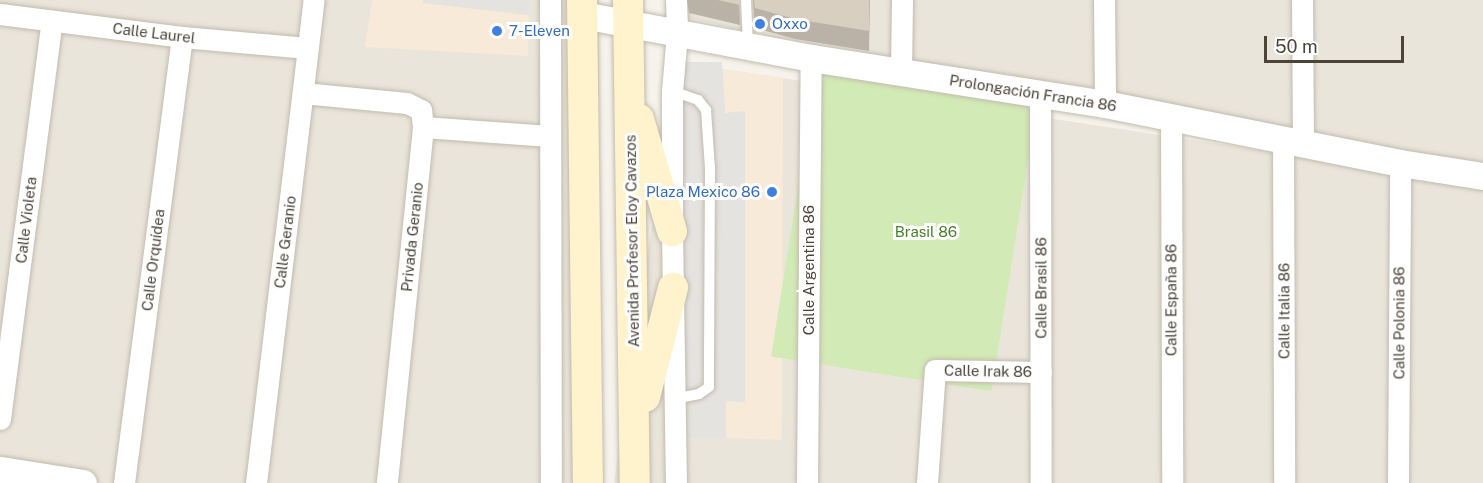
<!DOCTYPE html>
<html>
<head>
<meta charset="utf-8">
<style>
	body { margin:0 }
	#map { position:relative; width:1483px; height:483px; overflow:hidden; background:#f6f3ec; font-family:"Public Sans",sans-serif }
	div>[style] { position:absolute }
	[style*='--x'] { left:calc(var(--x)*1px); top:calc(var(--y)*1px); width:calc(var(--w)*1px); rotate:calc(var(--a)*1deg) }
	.residential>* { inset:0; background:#eae5da; transform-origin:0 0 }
	.commercial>* { inset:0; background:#f7ead8 }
	.green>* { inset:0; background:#d2eab5; transform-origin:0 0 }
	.parking>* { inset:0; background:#e5e3e0 }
	.roads { filter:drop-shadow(0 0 2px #c2bbae) drop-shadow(0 0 2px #c2bbae) }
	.service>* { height:10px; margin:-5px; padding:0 5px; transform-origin:5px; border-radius:5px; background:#fff }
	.minor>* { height:21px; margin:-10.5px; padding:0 10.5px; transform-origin:10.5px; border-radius:10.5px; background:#fff }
	.tertiary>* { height:27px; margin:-13.5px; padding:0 13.5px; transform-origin:13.5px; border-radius:13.5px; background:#fff }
	.secondary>* { height:30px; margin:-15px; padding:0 15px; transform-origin:15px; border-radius:15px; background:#fff3cd }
	.wall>* { inset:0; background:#bab2a6 }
	.building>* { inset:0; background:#d8cfc1 }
	.dots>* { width:16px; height:16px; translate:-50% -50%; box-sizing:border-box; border:3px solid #fff; border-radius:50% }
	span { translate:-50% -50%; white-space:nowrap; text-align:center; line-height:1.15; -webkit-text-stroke:6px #fff; paint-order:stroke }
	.shop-label { font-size:15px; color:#366cbe }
	.left { translate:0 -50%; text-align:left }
	.right { translate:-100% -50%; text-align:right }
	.street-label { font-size:15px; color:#4b4439 }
	.park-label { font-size:15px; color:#4a7f2a }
	.scale { position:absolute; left:1264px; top:36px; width:140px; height:27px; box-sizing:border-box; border:3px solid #4b4439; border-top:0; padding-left:8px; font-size:18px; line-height:21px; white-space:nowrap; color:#4b4439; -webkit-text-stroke:4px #fff; paint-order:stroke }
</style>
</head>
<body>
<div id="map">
	<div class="residential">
		<div style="left:0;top:0;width:599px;height:483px"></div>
		<div style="clip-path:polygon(677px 0,1483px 0,1483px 483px,614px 483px,676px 62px,1412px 173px,677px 16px)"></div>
	</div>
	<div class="commercial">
		<div style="clip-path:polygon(372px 0,423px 0,424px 3px,529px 15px,528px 56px,365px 47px)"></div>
		<div style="clip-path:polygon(723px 69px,783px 78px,782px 440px,726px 438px,726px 401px,745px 402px,745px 112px,725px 113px)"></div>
	</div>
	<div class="green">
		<div style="left:817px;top:67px;width:223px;height:293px;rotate:9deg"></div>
	</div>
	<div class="parking">
		<div style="clip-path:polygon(423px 0,529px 0,529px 15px,423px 3px)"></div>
		<div style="clip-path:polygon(676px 62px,722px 62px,725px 113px,745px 111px,745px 402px,726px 401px,726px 438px,681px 438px)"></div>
	</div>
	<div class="roads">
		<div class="service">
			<div style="--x:746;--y:0;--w:46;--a:87.5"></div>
			<div style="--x:672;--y:91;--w:28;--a:19"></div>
			<div style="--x:698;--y:100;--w:13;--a:51"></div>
			<div style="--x:706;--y:110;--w:59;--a:86.1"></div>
			<div style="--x:710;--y:169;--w:218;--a:90.3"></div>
			<div style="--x:709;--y:387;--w:12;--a:145"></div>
			<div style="--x:699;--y:394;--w:25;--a:169"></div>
		</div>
		<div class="minor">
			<div style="--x:550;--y:0;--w:483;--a:89.9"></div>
			<div style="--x:676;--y:0;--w:33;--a:88"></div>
			<div style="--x:677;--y:33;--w:58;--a:94.9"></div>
			<div style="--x:672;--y:91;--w:140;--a:90"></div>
			<div style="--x:672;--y:231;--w:252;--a:89.1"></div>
			<div style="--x:1104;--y:0;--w:104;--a:89.4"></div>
			<div style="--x:1302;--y:0;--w:143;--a:89.6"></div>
			<div style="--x:0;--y:14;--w:183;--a:7.2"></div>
			<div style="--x:182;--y:37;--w:126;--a:5"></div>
			<div style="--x:901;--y:72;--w:72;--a:-89.2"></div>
			<div style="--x:303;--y:93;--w:104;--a:5.5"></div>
			<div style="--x:407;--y:103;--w:16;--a:27"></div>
			<div style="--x:421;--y:110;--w:17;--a:83"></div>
			<div style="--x:423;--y:127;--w:358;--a:95.8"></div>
			<div style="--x:1040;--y:94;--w:389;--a:89.9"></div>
			<div style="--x:1171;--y:117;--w:366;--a:89.8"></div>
			<div style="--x:423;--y:127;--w:127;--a:4.1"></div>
			<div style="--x:1283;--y:139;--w:344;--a:89.8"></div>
			<div style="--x:0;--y:419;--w:401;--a:-82.6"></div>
			<div style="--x:124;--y:483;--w:450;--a:-82.6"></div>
			<div style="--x:256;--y:483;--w:486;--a:-83.2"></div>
			<div style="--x:807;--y:483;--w:425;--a:-89.5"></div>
			<div style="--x:927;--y:483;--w:113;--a:-86"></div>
			<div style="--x:935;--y:370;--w:106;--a:1.1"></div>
			<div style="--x:1398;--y:483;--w:320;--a:-89.6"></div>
		</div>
		<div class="tertiary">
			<div style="--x:583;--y:15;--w:232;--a:10.7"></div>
			<div style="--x:811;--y:58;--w:298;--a:8.9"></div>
			<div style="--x:1105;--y:104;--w:301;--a:11.3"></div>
			<div style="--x:1400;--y:163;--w:84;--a:8.9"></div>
			<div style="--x:0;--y:470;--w:84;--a:8.9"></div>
		</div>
		<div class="secondary">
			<div style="--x:582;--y:0;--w:483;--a:89.3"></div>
			<div style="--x:628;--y:0;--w:483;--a:89.2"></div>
			<div style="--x:639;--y:119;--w:117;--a:73.6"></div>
			<div style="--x:645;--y:397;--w:113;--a:-75.6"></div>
		</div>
	</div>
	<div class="wall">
		<div style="clip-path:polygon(687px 0,739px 0,740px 25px,689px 13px)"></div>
		<div style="clip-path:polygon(753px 0,870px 0,869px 51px,795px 39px,755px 28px)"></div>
	</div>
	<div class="building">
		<div style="clip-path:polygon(718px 0,739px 0,740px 5px)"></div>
		<div style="clip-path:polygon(754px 0,869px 0,869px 31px,795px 19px,755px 8px)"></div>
	</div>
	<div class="dots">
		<div style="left:760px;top:24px;background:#3f7fe0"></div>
		<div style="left:497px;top:31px;background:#3f7fe0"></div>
		<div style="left:772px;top:192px;background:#3f7fe0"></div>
	</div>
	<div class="shop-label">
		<span class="left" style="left:772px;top:24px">Oxxo</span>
		<span class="left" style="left:509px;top:31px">7-Eleven</span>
		<span class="right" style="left:760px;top:192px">Plaza Mexico 86</span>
	</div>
	<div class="street-label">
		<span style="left:154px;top:33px;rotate:7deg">Calle Laurel</span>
		<span style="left:1033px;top:93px;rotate:9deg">Prolongación Francia 86</span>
		<span style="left:26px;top:220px;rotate:-83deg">Calle Violeta</span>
		<span style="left:412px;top:237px;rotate:-84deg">Privada Geranio</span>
		<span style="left:632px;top:241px;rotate:-91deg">Avenida Profesor Eloy Cavazos</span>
		<span style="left:285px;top:242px;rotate:-83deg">Calle Geranio</span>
		<span style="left:153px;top:260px;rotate:-83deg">Calle Orquídea</span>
		<span style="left:809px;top:270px;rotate:-90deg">Calle Argentina 86</span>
		<span style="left:1041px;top:288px;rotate:-90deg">Calle Brasil 86</span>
		<span style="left:1171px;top:300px;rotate:-90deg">Calle España 86</span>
		<span style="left:1284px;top:311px;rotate:-90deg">Calle Italia 86</span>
		<span style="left:1399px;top:323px;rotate:-90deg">Calle Polonia 86</span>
		<span style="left:988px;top:371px;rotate:1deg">Calle Irak 86</span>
	</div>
	<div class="park-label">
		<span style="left:926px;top:232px">Brasil 86</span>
	</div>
	<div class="scale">50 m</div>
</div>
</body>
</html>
